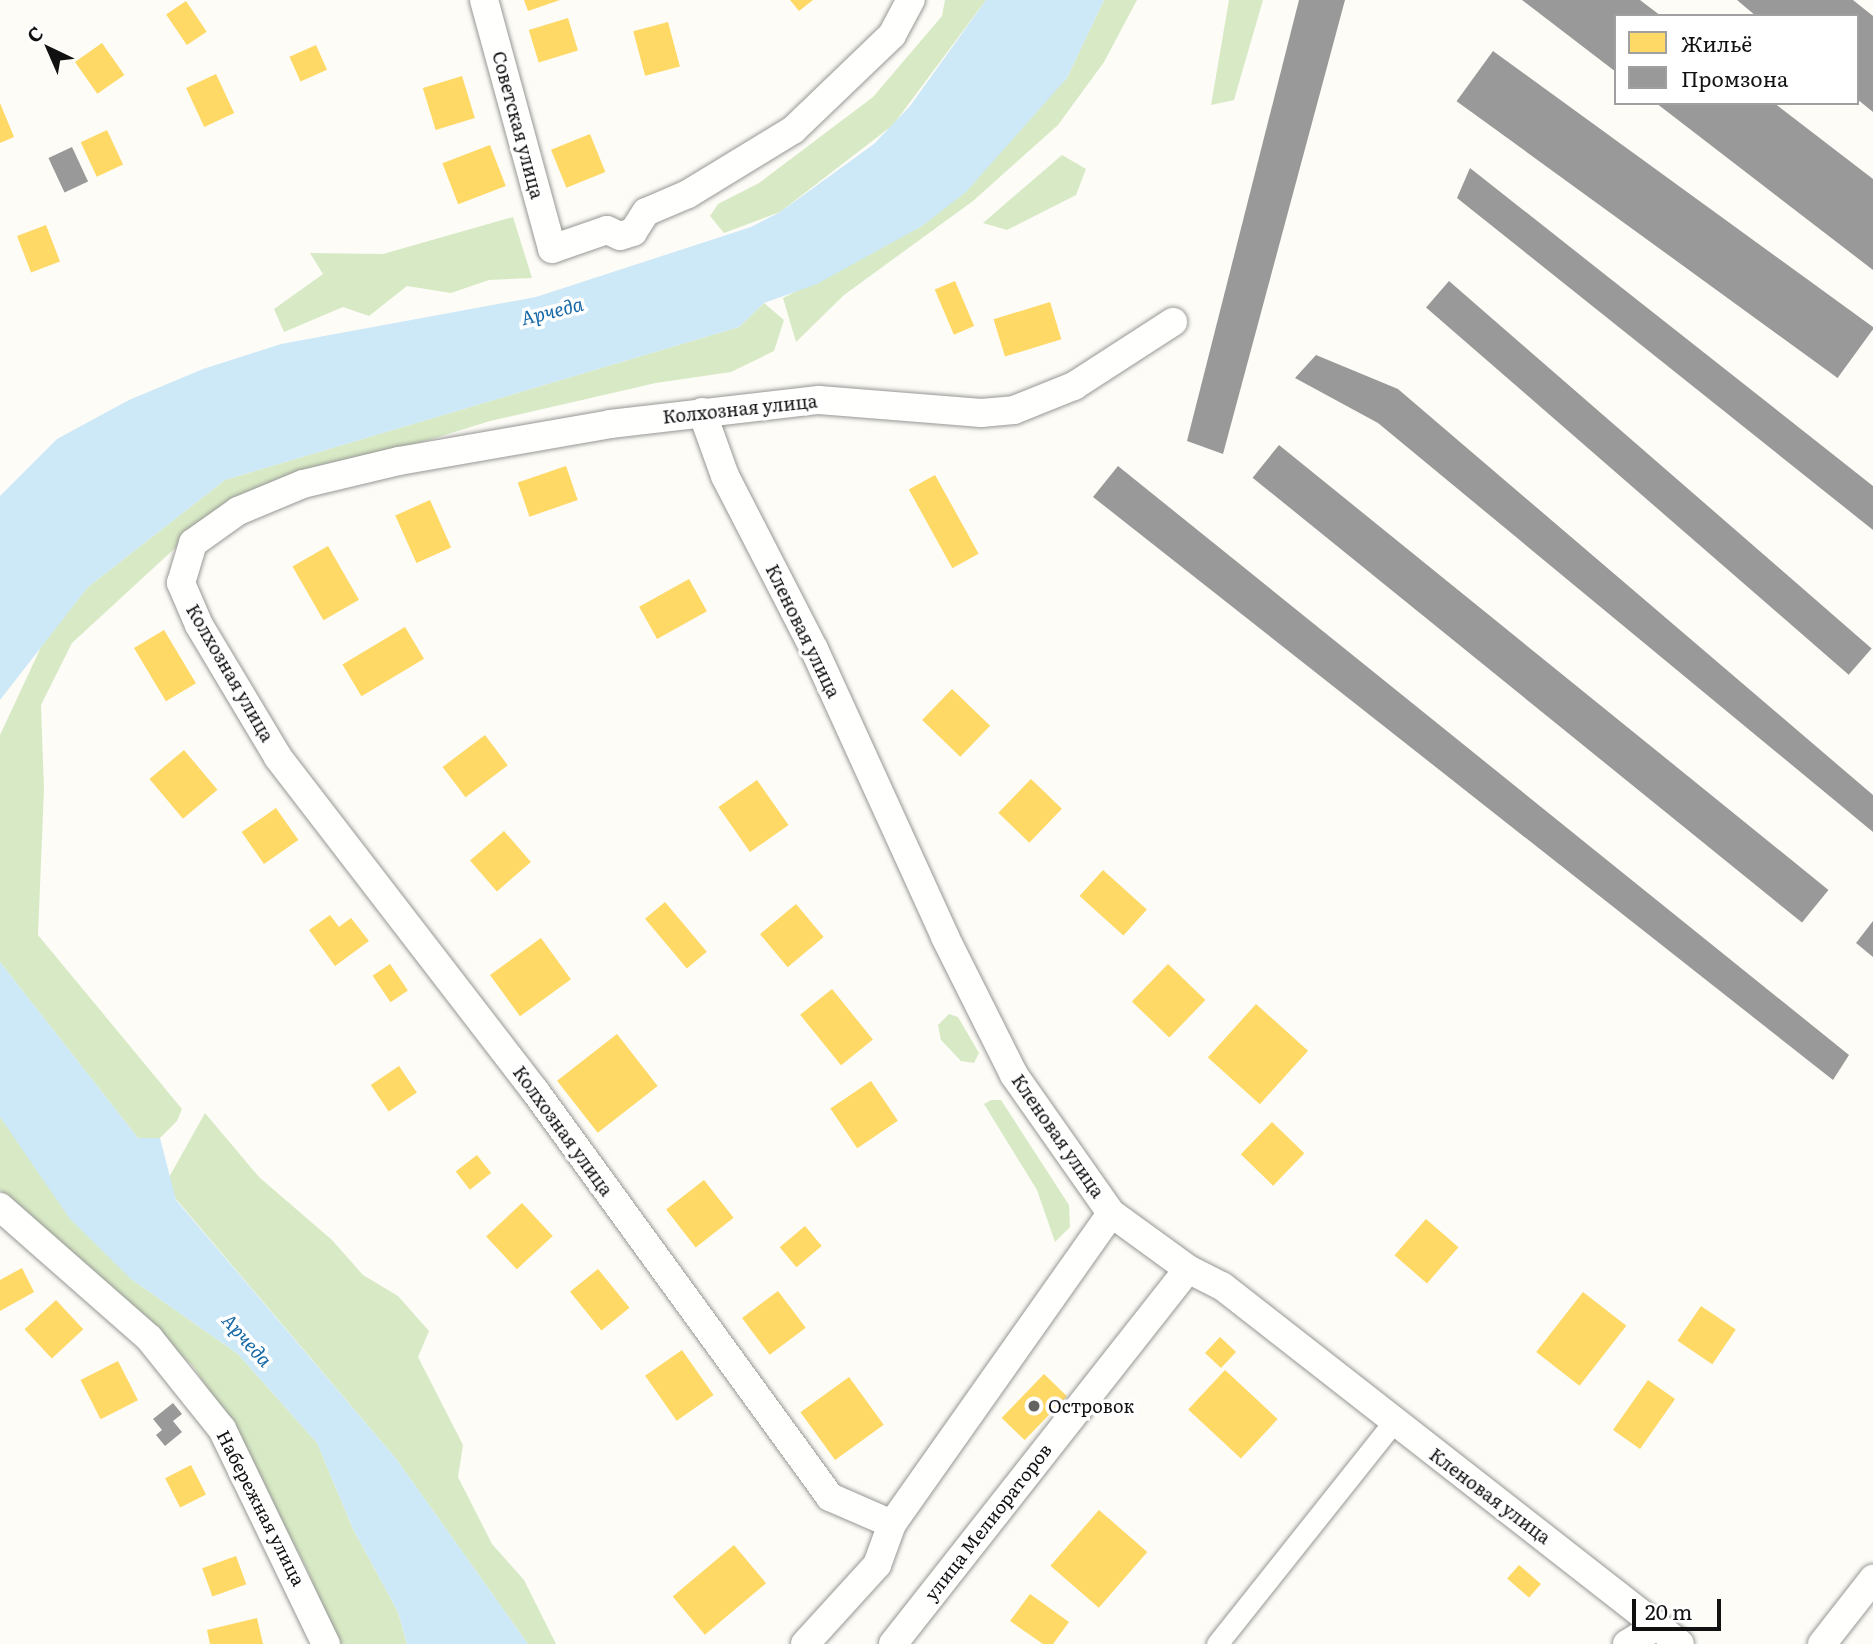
<!DOCTYPE html>
<html>
<head>
<meta charset="utf-8">
<style>
	body { margin:0 }
	#map { position:relative; width:1873px; height:1644px; overflow:hidden; background:#fdfcf7; font-family:Literata,serif }
	div>[style] { position:absolute }
	[style*='--x'] { left:calc(var(--x)*1px); top:calc(var(--y)*1px); width:calc(var(--w)*1px); rotate:calc(var(--a)*1deg) }
	.forest>* { inset:0; background:#d8eac5 }
	.water>* { inset:0; background:#cde8f7 }
	.homes>* { inset:0; background:#ffd966; transform-origin:0 0 }
	.industry>* { inset:0; background:#999; transform-origin:0 0 }
	.roads { filter:drop-shadow(0 0 2px #979795) drop-shadow(0 0 2px #979795) }
	.pedestrian>* { height:21px; margin:-10.5px; padding:0 10.5px; transform-origin:10.5px; border-radius:10.5px; background:#fffffe }
	.minor>* { height:28px; margin:-14px; padding:0 14px; transform-origin:14px; border-radius:14px; background:#fffffe }
	.dots>* { width:19px; height:19px; translate:-50% -50%; box-sizing:border-box; border:4px solid #fff; border-radius:50% }
	span { translate:-50% -50%; white-space:nowrap; text-align:center; line-height:1.15; -webkit-text-stroke:7px #fff; paint-order:stroke }
	.street-label { font-size:18px; color:#111 }
	.poi-label { font-size:18px; color:#111 }
	.left { translate:0 -50%; text-align:left }
	.water-label { font-size:19px; color:#1768a6; font-style:italic }
	.legend { position:absolute; left:1614px; top:14px; width:245px; height:91px; box-sizing:border-box; background:#fff; border:2px solid #a0a0a0; margin:0; padding:9px 12px; list-style:none; font-size:21px; color:#111 }
	.legend li { display:flex; align-items:center; gap:14px; height:35px }
	.legend b { width:35px; border:2px solid #a0a0a0 }
	.north { position:absolute; left:14px; top:14px; width:70px; height:70px; -webkit-text-stroke:5px #fff; paint-order:stroke; rotate:316deg; font-size:19px; font-weight:700; line-height:28px; text-align:center; color:#111 }
	.north::after { content:''; display:block; margin:auto; width:24px; height:32px; background:#111; clip-path:polygon(50% 0,100% 100%,50% 72%,0 100%) }
	.scale { position:absolute; left:1632px; top:1599px; width:89px; height:32px; box-sizing:border-box; border:4px solid #111; border-top:0; padding-left:9px; font-size:21px; line-height:24px; white-space:nowrap; color:#111; -webkit-text-stroke:5px #fff; paint-order:stroke }
</style>
</head>
<body>
<div id="map">
	<div class="forest">
		<div style="clip-path:polygon(945px 0,986px 0,893px 125px,780px 212px,724px 233px,710px 216px,718px 204px,759px 183px,873px 97px,942px 16px)"></div>
		<div style="clip-path:polygon(1104px 0,1137px 0,1104px 62px,1058px 125px,973px 201px,844px 295px,796px 342px,783px 298px,922px 226px,1067px 78px)"></div>
		<div style="clip-path:polygon(1229px 0,1263px 0,1234px 100px,1211px 105px)"></div>
		<div style="clip-path:polygon(1062px 155px,1086px 169px,1076px 195px,1007px 230px,983px 223px)"></div>
		<div style="clip-path:polygon(513px 217px,532px 278px,489px 280px,451px 293px,407px 286px,369px 316px,343px 307px,284px 332px,274px 309px,323px 274px,310px 253px,383px 254px)"></div>
		<div style="clip-path:polygon(764px 303px,784px 320px,774px 351px,731px 372px,656px 383px,490px 421px,223px 504px,72px 643px,41px 705px,44px 789px,38px 935px,182px 1109px,177px 1121px,160px 1138px,138px 1138px,0 962px,0 735px,42px 645px,88px 587px,225px 480px,739px 327px)"></div>
		<div style="clip-path:polygon(949px 1014px,958px 1017px,979px 1053px,974px 1063px,961px 1061px,941px 1040px,938px 1025px)"></div>
		<div style="clip-path:polygon(991px 1100px,1001px 1100px,1069px 1205px,1070px 1227px,1055px 1242px,1037px 1190px,984px 1104px)"></div>
		<div style="clip-path:polygon(205px 1113px,259px 1177px,332px 1240px,363px 1275px,398px 1296px,429px 1331px,418px 1357px,463px 1445px,458px 1477px,492px 1544px,524px 1580px,556px 1644px,528px 1644px,397px 1460px,176px 1199px,168px 1179px)"></div>
		<div style="clip-path:polygon(0 1117px,131px 1279px,238px 1354px,317px 1443px,353px 1529px,398px 1612px,407px 1644px,337px 1644px,308px 1571px,247px 1454px,194px 1367px,0 1190px)"></div>
	</div>
	<div class="water">
		<div style="clip-path:polygon(986px 0,1104px 0,1067px 78px,966px 192px,922px 226px,817px 284px,764px 303px,739px 327px,225px 480px,88px 587px,0 700px,0 496px,57px 439px,129px 400px,203px 369px,281px 344px,536px 297px,751px 227px,780px 212px,874px 144px,910px 106px)"></div>
		<div style="clip-path:polygon(0 962px,138px 1138px,160px 1138px,176px 1200px,397px 1460px,528px 1644px,407px 1644px,398px 1612px,353px 1529px,317px 1443px,238px 1354px,131px 1279px,70px 1219px,0 1117px)"></div>
	</div>
	<div class="homes">
		<div style="clip-path:polygon(524px 0,560px 0,528px 11px)"></div>
		<div style="clip-path:polygon(790px 0,813px 0,799px 11px)"></div>
		<div style="left:186px;top:1px;width:37px;height:24px;rotate:56deg"></div>
		<div style="left:568px;top:18px;width:34px;height:41px;rotate:73deg"></div>
		<div style="left:668px;top:22px;width:46px;height:36px;rotate:75deg"></div>
		<div style="left:102px;top:43px;width:39px;height:33px;rotate:55deg"></div>
		<div style="left:316px;top:45px;width:27px;height:29px;rotate:66deg"></div>
		<div style="left:216px;top:74px;width:43px;height:33px;rotate:65deg"></div>
		<div style="left:462px;top:76px;width:44px;height:41px;rotate:73deg"></div>
		<div style="clip-path:polygon(0 103px,14px 137px,0 143px)"></div>
		<div style="left:107px;top:130px;width:38px;height:29px;rotate:65deg"></div>
		<div style="left:590px;top:134px;width:41px;height:42px;rotate:68deg"></div>
		<div style="left:490px;top:145px;width:44px;height:51px;rotate:69deg"></div>
		<div style="left:46px;top:225px;width:39px;height:31px;rotate:69deg"></div>
		<div style="left:955px;top:281px;width:49px;height:22px;rotate:67deg"></div>
		<div style="left:1050px;top:302px;width:39px;height:59px;rotate:73deg"></div>
		<div style="left:566px;top:466px;width:36px;height:51px;rotate:71deg"></div>
		<div style="left:935px;top:475px;width:90px;height:30px;rotate:61deg"></div>
		<div style="left:430px;top:500px;width:52px;height:38px;rotate:66deg"></div>
		<div style="left:328px;top:546px;width:62px;height:41px;rotate:60deg"></div>
		<div style="left:689px;top:579px;width:37px;height:57px;rotate:61deg"></div>
		<div style="left:405px;top:627px;width:37px;height:73px;rotate:59deg"></div>
		<div style="left:164px;top:630px;width:62px;height:35px;rotate:59deg"></div>
		<div style="left:952px;top:689px;width:53px;height:43px;rotate:44deg"></div>
		<div style="left:485px;top:735px;width:38px;height:53px;rotate:53deg"></div>
		<div style="left:184px;top:750px;width:52px;height:45px;rotate:50deg"></div>
		<div style="left:1031px;top:779px;width:43px;height:47px;rotate:44deg"></div>
		<div style="left:757px;top:780px;width:55px;height:47px;rotate:55deg"></div>
		<div style="left:276px;top:808px;width:39px;height:42px;rotate:55deg"></div>
		<div style="left:504px;top:831px;width:41px;height:45px;rotate:49deg"></div>
		<div style="left:1103px;top:870px;width:59px;height:35px;rotate:42deg"></div>
		<div style="left:665px;top:902px;width:65px;height:26px;rotate:50deg"></div>
		<div style="left:796px;top:904px;width:43px;height:47px;rotate:50deg"></div>
		<div style="clip-path:polygon(330px 915px,339px 927px,351px 918px,369px 941px,335px 966px,309px 930px)"></div>
		<div style="left:541px;top:938px;width:51px;height:63px;rotate:54deg"></div>
		<div style="left:390px;top:964px;width:32px;height:21px;rotate:56deg"></div>
		<div style="left:1168px;top:964px;width:52px;height:52px;rotate:44deg"></div>
		<div style="left:832px;top:989px;width:65px;height:41px;rotate:51deg"></div>
		<div style="left:1256px;top:1004px;width:70px;height:72px;rotate:42deg"></div>
		<div style="left:617px;top:1034px;width:66px;height:76px;rotate:52deg"></div>
		<div style="left:399px;top:1066px;width:32px;height:34px;rotate:56deg"></div>
		<div style="left:871px;top:1081px;width:48px;height:49px;rotate:56deg"></div>
		<div style="left:1272px;top:1122px;width:45px;height:45px;rotate:44deg"></div>
		<div style="left:477px;top:1155px;width:23px;height:27px;rotate:52deg"></div>
		<div style="left:704px;top:1180px;width:48px;height:48px;rotate:52deg"></div>
		<div style="left:522px;top:1203px;width:45px;height:49px;rotate:47deg"></div>
		<div style="left:1426px;top:1219px;width:43px;height:48px;rotate:41deg"></div>
		<div style="left:805px;top:1226px;width:26px;height:33px;rotate:50deg"></div>
		<div style="clip-path:polygon(22px 1268px,34px 1292px,0 1311px,0 1280px)"></div>
		<div style="left:598px;top:1269px;width:50px;height:36px;rotate:51deg"></div>
		<div style="left:778px;top:1291px;width:46px;height:45px;rotate:53deg"></div>
		<div style="left:1583px;top:1292px;width:55px;height:76px;rotate:38deg"></div>
		<div style="left:56px;top:1300px;width:40px;height:43px;rotate:47deg"></div>
		<div style="left:1701px;top:1306px;width:42px;height:42px;rotate:34deg"></div>
		<div style="left:1220px;top:1337px;width:22px;height:22px;rotate:43deg"></div>
		<div style="left:682px;top:1350px;width:55px;height:45px;rotate:55deg"></div>
		<div style="left:118px;top:1361px;width:44px;height:42px;rotate:63deg"></div>
		<div style="left:1225px;top:1370px;width:72px;height:54px;rotate:43deg"></div>
		<div style="left:1044px;top:1374px;width:32px;height:61px;rotate:44deg"></div>
		<div style="left:849px;top:1377px;width:59px;height:60px;rotate:54deg"></div>
		<div style="left:1648px;top:1380px;width:33px;height:61px;rotate:35deg"></div>
		<div style="left:191px;top:1465px;width:33px;height:29px;rotate:63deg"></div>
		<div style="left:1099px;top:1510px;width:64px;height:74px;rotate:41deg"></div>
		<div style="left:734px;top:1545px;width:50px;height:80px;rotate:50deg"></div>
		<div style="left:236px;top:1556px;width:30px;height:36px;rotate:70deg"></div>
		<div style="left:1519px;top:1565px;width:29px;height:18px;rotate:41deg"></div>
		<div style="clip-path:polygon(1030px 1594px,1069px 1622px,1053px 1644px,1043px 1644px,1010px 1621px)"></div>
		<div style="clip-path:polygon(257px 1618px,263px 1644px,210px 1644px,207px 1630px)"></div>
	</div>
	<div class="industry">
		<div style="clip-path:polygon(1299px 0,1345px 0,1223px 454px,1187px 441px)"></div>
		<div style="clip-path:polygon(1522px 0,1640px 0,1661px 16px,1616px 16px,1616px 72px)"></div>
		<div style="clip-path:polygon(1737px 0,1853px 0,1873px 16px,1873px 112px,1857px 99px,1857px 16px,1756px 16px)"></div>
		<div style="left:1493px;top:51px;width:471px;height:62px;rotate:36deg"></div>
		<div style="clip-path:polygon(1656px 103px,1774px 103px,1873px 179px,1873px 270px)"></div>
		<div style="left:72px;top:147px;width:38px;height:26px;rotate:65deg"></div>
		<div style="clip-path:polygon(1470px 168px,1873px 486px,1873px 530px,1457px 198px)"></div>
		<div style="left:1449px;top:281px;width:560px;height:35px;rotate:41deg"></div>
		<div style="clip-path:polygon(1316px 355px,1398px 389px,1873px 795px,1873px 832px,1378px 423px,1295px 378px)"></div>
		<div style="left:1279px;top:445px;width:707px;height:42px;rotate:39deg"></div>
		<div style="clip-path:polygon(1118px 466px,1849px 1055px,1833px 1080px,1093px 497px)"></div>
		<div style="clip-path:polygon(1873px 921px,1873px 957px,1856px 943px)"></div>
		<div style="clip-path:polygon(173px 1403px,182px 1414px,173px 1421px,182px 1432px,165px 1446px,156px 1435px,162px 1430px,153px 1419px)"></div>
	</div>
	<div class="roads">
		<div class="pedestrian">
			<div style="--x:1217;--y:1644;--w:283;--a:-51.5"></div>
		</div>
		<div class="minor">
			<div style="--x:484;--y:0;--w:258;--a:74.7"></div>
			<div style="--x:552;--y:249;--w:58;--a:-19.1"></div>
			<div style="--x:607;--y:230;--w:14;--a:25"></div>
			<div style="--x:620;--y:236;--w:14;--a:-17"></div>
			<div style="--x:633;--y:232;--w:24;--a:-57"></div>
			<div style="--x:646;--y:212;--w:46;--a:-23.2"></div>
			<div style="--x:688;--y:194;--w:123;--a:-31.4"></div>
			<div style="--x:793;--y:130;--w:137;--a:-43.8"></div>
			<div style="--x:892;--y:35;--w:40;--a:-62"></div>
			<div style="--x:702;--y:412;--w:68;--a:70.2"></div>
			<div style="--x:725;--y:476;--w:195;--a:62.8"></div>
			<div style="--x:814;--y:649;--w:316;--a:65.5"></div>
			<div style="--x:945;--y:937;--w:154;--a:63.4"></div>
			<div style="--x:1014;--y:1075;--w:169;--a:54.9"></div>
			<div style="--x:1111;--y:1213;--w:95;--a:36"></div>
			<div style="--x:1188;--y:1269;--w:38;--a:27"></div>
			<div style="--x:1222;--y:1286;--w:581;--a:38.01"></div>
			<div style="--x:0;--y:1207;--w:198;--a:41.3"></div>
			<div style="--x:149;--y:1338;--w:117;--a:51.3"></div>
			<div style="--x:222;--y:1429;--w:239;--a:64.2"></div>
			<div style="--x:892;--y:1524;--w:68;--a:-156.5"></div>
			<div style="--x:830;--y:1497;--w:502;--a:-126"></div>
			<div style="--x:535;--y:1091;--w:421;--a:-127.6"></div>
			<div style="--x:278;--y:757;--w:154;--a:-120.9"></div>
			<div style="--x:199;--y:625;--w:46;--a:-113.2"></div>
			<div style="--x:181;--y:583;--w:42;--a:-73.3"></div>
			<div style="--x:193;--y:543;--w:55;--a:-35.4"></div>
			<div style="--x:238;--y:511;--w:70;--a:-22.6"></div>
			<div style="--x:303;--y:484;--w:99;--a:-13.5"></div>
			<div style="--x:399;--y:461;--w:214;--a:-9.9"></div>
			<div style="--x:610;--y:424;--w:210;--a:-6.6"></div>
			<div style="--x:819;--y:400;--w:163;--a:4.6"></div>
			<div style="--x:981;--y:413;--w:33;--a:-5"></div>
			<div style="--x:1014;--y:410;--w:65;--a:-21.8"></div>
			<div style="--x:1074;--y:386;--w:118;--a:-32.9"></div>
			<div style="--x:805;--y:1644;--w:107;--a:-47.7"></div>
			<div style="--x:877;--y:1565;--w:44;--a:-69.9"></div>
			<div style="--x:892;--y:1524;--w:380;--a:-54.8"></div>
			<div style="--x:893;--y:1644;--w:477;--a:-51.8"></div>
			<div style="--x:1627;--y:1644;--w:35;--a:-31"></div>
			<div style="--x:1822;--y:1644;--w:83;--a:-51.9"></div>
		</div>
	</div>
	<div class="dots">
		<div style="left:1034px;top:1406px;background:#646362"></div>
	</div>
	<div class="street-label">
		<span style="left:518px;top:125px;rotate:75deg">Советская улица</span>
		<span style="left:740px;top:409px;rotate:-6deg">Колхозная улица</span>
		<span style="left:803px;top:631px;rotate:64deg">Кленовая улица</span>
		<span style="left:230px;top:673px;rotate:60deg">Колхозная улица</span>
		<span style="left:563px;top:1131px;rotate:54deg">Колхозная улица</span>
		<span style="left:1058px;top:1136px;rotate:55deg">Кленовая улица</span>
		<span style="left:1490px;top:1496px;rotate:37deg">Кленовая улица</span>
		<span style="left:261px;top:1508px;rotate:63deg">Набережная улица</span>
		<span style="left:988px;top:1522px;rotate:-52deg">улица Мелиораторов</span>
	</div>
	<div class="poi-label">
		<span class="left" style="left:1048px;top:1406px">Островок</span>
	</div>
	<div class="water-label">
		<span style="left:552px;top:311px;rotate:-14deg">Арчеда</span>
		<span style="left:247px;top:1340px;rotate:48deg">Арчеда</span>
	</div>
	<ul class="legend">
	<li><b style="height:19px;background:#ffd966"></b>Жильё</li>
	<li><b style="height:19px;background:#999"></b>Промзона</li>
	</ul>
	<div class="north">С</div>
	<div class="scale">20 m</div>
</div>
</body>
</html>
